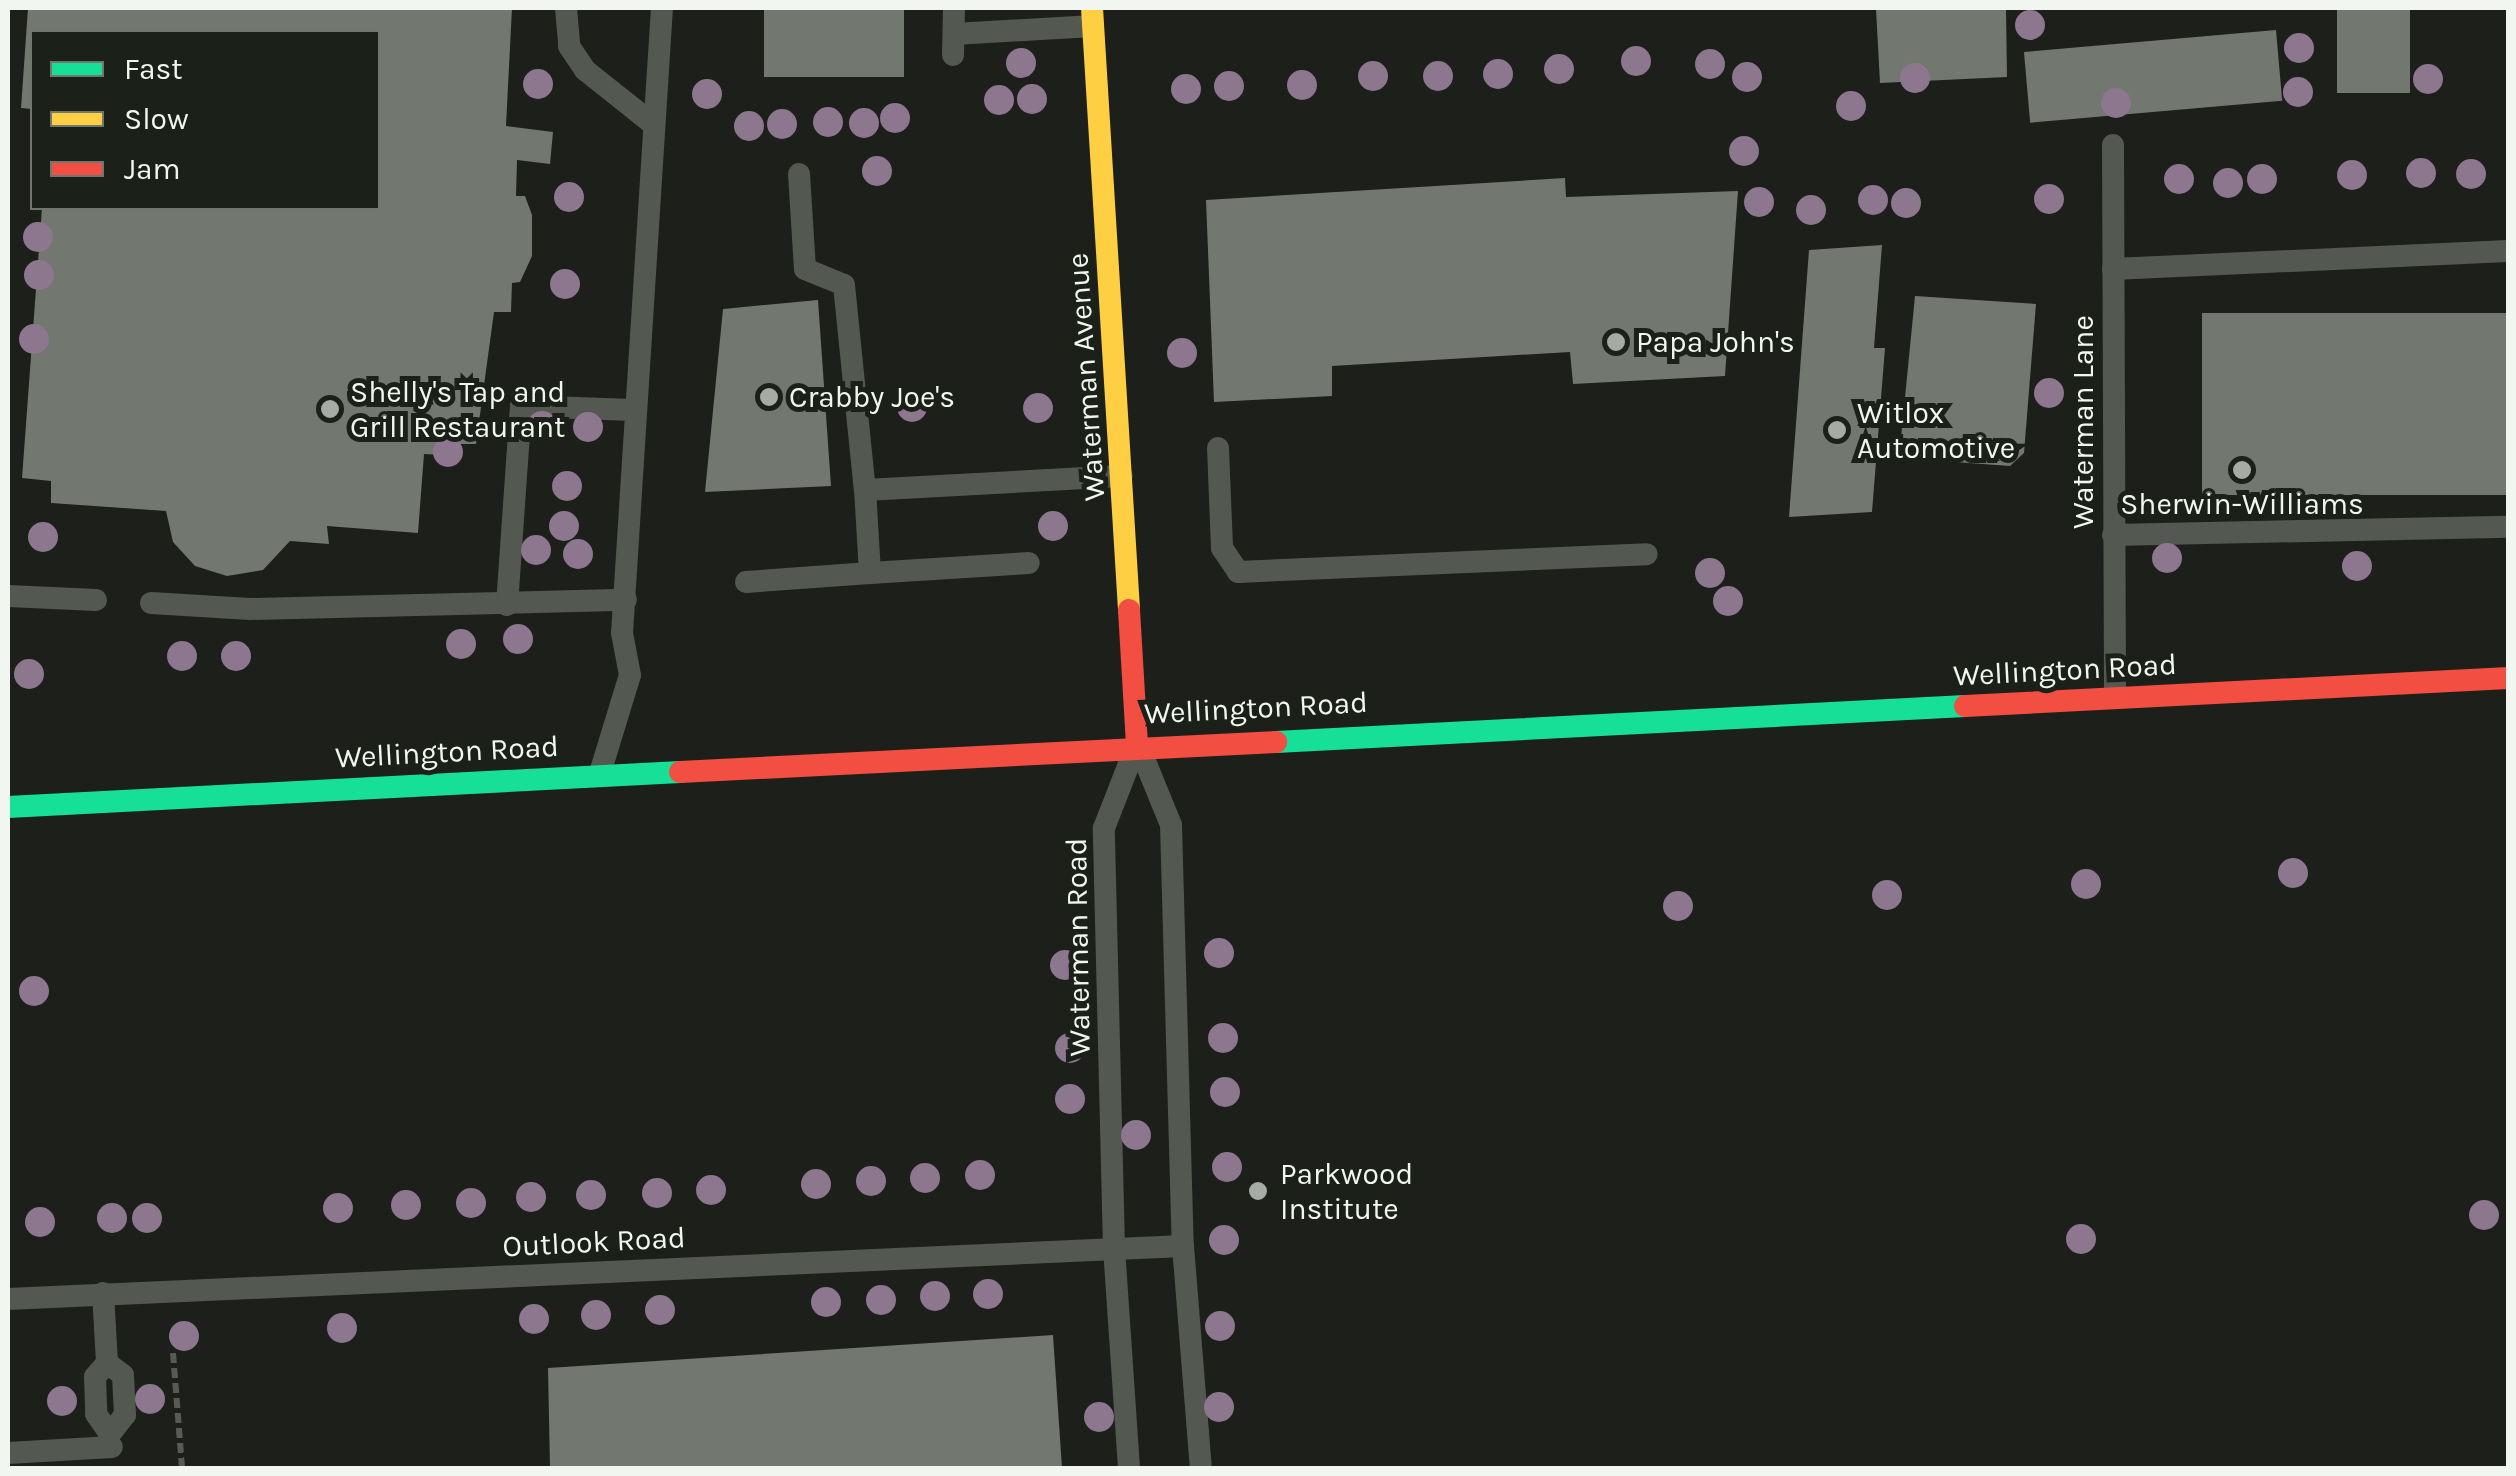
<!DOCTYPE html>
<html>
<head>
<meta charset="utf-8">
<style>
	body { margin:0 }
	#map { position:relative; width:2516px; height:1476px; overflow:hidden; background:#1c1f1a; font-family:Karla,sans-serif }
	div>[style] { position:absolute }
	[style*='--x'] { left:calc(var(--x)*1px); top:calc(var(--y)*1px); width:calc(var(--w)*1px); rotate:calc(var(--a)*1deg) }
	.building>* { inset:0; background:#72776f; transform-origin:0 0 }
	.path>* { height:6px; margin-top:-3px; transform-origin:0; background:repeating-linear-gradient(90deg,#575b55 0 10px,transparent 0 15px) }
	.lane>* { height:22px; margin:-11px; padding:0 11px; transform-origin:11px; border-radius:11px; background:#535850 }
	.fast>* { height:22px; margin:-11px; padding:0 11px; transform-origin:11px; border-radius:11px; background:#16e098 }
	.slow>* { height:22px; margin:-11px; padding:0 11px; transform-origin:11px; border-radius:11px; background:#ffcf43 }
	.jam>* { height:22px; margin:-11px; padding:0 11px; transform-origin:11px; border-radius:11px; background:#f24e42 }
	.trees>* { width:30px; height:30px; margin:-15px; border-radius:50%; background:#8d778e }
	.dots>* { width:28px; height:28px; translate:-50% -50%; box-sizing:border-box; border:5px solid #1b2118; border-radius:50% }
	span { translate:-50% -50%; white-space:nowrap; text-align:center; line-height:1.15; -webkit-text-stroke:10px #1b2118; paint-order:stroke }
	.poi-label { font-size:30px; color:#f2f6f0 }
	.left { translate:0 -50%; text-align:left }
	.street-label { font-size:30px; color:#f2f6f0 }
	.frame { position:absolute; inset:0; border:10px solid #f2f6f0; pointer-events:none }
	.legend { position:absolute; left:30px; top:30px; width:350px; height:180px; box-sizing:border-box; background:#1b2118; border:2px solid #71766e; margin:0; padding:12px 18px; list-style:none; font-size:30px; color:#f2f6f0 }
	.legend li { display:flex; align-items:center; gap:20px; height:50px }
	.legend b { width:50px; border:2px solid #71766e }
</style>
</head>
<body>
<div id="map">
	<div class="building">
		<div style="clip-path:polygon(28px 8px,512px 8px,506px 126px,553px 132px,550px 164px,517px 160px,516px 196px,525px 196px,532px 215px,532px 256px,520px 282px,512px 283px,511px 312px,494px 312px,476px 444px,444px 444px,444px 455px,424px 454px,418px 533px,327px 526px,329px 544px,290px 541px,263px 570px,227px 576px,195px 566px,173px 542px,166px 511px,51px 503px,51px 481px,22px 478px,42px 208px,378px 208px,378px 32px,32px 32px,32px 109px,21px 108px)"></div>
		<div style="left:764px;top:8px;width:140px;height:69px"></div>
		<div style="clip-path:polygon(1917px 8px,2006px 8px,2007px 77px,1880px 83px,1876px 9px)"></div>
		<div style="left:2337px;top:8px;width:73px;height:85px"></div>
		<div style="left:2276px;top:30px;width:71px;height:253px;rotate:85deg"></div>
		<div style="clip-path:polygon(1565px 178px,1566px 197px,1738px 191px,1725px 376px,1573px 384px,1570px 352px,1332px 366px,1332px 396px,1214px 402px,1206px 200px)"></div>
		<div style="clip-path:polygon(1882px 245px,1874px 348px,1885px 348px,1872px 512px,1789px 517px,1809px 250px)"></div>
		<div style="clip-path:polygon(1915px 296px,2036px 304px,2024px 453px,2010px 466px,1899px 458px)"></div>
		<div style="clip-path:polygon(818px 300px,831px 486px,705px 492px,723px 309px)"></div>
		<div style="left:2508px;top:313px;width:182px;height:306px;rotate:90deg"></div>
		<div style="clip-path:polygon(1053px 1335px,1062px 1468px,550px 1468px,548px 1368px)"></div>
	</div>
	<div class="path">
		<div style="--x:173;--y:1353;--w:115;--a:85.5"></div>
	</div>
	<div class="lane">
		<div style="--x:566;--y:8;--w:38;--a:85"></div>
		<div style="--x:569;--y:46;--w:29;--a:56"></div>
		<div style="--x:585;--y:70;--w:87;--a:38.5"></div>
		<div style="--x:954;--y:34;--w:139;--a:-3.3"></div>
		<div style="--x:953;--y:55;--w:47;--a:-88.8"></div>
		<div style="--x:2113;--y:145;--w:553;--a:89.79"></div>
		<div style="--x:799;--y:174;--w:95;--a:86.4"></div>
		<div style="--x:805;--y:269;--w:42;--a:22.3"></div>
		<div style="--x:844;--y:285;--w:206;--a:84.2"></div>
		<div style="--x:865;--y:490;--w:257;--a:-3.1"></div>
		<div style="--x:2113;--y:269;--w:395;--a:-2.6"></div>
		<div style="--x:1218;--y:448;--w:100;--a:87.7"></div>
		<div style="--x:1222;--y:548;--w:29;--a:56"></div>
		<div style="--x:1238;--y:572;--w:409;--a:-2.5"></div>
		<div style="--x:2113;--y:535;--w:395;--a:-1.2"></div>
		<div style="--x:870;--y:573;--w:159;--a:-3.6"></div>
		<div style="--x:746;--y:582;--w:124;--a:-4.2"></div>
		<div style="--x:870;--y:573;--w:83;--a:-93.4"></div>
		<div style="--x:8;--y:596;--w:88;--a:2.6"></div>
		<div style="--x:151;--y:603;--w:99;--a:3.5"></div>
		<div style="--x:250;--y:609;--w:376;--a:-1.4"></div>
		<div style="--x:507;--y:605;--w:199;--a:-86"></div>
		<div style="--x:521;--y:406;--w:112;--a:2"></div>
		<div style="--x:1140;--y:749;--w:82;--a:67.8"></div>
		<div style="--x:1171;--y:825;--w:421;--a:88.4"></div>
		<div style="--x:1183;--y:1246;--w:223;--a:85.4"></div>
		<div style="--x:600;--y:773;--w:102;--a:-73"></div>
		<div style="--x:630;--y:675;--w:43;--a:-100.8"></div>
		<div style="--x:622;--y:633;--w:626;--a:-86.34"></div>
		<div style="--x:103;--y:1293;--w:70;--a:86.7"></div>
		<div style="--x:107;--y:1363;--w:18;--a:131"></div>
		<div style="--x:95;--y:1377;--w:37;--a:88"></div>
		<div style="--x:96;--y:1414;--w:24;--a:55"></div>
		<div style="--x:110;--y:1434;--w:24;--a:-52"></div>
		<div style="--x:125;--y:1415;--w:40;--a:-92.9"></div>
		<div style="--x:123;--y:1375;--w:20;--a:-143"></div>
		<div style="--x:8;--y:1299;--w:1176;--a:-2.58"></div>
		<div style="--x:8;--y:1453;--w:104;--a:-3.3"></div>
		<div style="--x:1129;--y:1468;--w:221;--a:-93.9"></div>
		<div style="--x:1114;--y:1248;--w:420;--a:-91.4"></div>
		<div style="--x:1104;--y:828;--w:83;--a:-68.7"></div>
	</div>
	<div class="fast">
		<div style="--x:1276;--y:742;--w:690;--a:-2.99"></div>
		<div style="--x:8;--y:807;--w:673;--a:-2.98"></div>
	</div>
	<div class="slow">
		<div style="--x:1092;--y:8;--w:603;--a:86.48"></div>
	</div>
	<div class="jam">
		<div style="--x:1129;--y:610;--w:133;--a:86.6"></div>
		<div style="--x:1965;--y:706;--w:544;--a:-2.95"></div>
		<div style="--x:680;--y:772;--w:597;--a:-2.88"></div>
	</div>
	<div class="trees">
		<div style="left:2030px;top:25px"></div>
		<div style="left:2299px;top:48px"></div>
		<div style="left:1636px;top:61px"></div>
		<div style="left:1021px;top:63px"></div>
		<div style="left:1710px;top:64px"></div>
		<div style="left:1559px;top:69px"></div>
		<div style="left:1498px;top:74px"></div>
		<div style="left:1373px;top:76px"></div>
		<div style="left:1438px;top:76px"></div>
		<div style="left:1747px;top:77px"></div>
		<div style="left:1915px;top:78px"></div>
		<div style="left:2428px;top:79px"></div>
		<div style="left:538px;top:84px"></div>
		<div style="left:1302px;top:85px"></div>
		<div style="left:1229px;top:86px"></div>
		<div style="left:1186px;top:89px"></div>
		<div style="left:2298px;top:92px"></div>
		<div style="left:707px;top:94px"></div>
		<div style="left:1032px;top:99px"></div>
		<div style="left:999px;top:100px"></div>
		<div style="left:2116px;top:103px"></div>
		<div style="left:1851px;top:106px"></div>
		<div style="left:895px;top:118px"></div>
		<div style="left:828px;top:122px"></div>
		<div style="left:864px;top:123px"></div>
		<div style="left:782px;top:124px"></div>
		<div style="left:749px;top:126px"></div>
		<div style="left:1744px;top:151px"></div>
		<div style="left:877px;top:171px"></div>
		<div style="left:2421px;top:173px"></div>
		<div style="left:2471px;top:174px"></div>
		<div style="left:2352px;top:175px"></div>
		<div style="left:2179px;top:179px"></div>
		<div style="left:2262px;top:179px"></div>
		<div style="left:2228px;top:183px"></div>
		<div style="left:569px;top:197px"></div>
		<div style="left:2049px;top:199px"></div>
		<div style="left:1873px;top:200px"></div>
		<div style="left:1759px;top:202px"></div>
		<div style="left:1906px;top:203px"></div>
		<div style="left:1811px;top:210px"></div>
		<div style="left:38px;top:237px"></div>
		<div style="left:39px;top:275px"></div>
		<div style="left:565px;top:284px"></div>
		<div style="left:34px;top:339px"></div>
		<div style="left:1182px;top:353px"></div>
		<div style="left:2049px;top:393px"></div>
		<div style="left:912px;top:407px"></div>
		<div style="left:1038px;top:408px"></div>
		<div style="left:542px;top:426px"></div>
		<div style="left:588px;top:427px"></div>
		<div style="left:448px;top:452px"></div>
		<div style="left:567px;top:486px"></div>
		<div style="left:564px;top:526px"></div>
		<div style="left:1053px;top:526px"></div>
		<div style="left:43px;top:537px"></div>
		<div style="left:536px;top:550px"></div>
		<div style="left:578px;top:554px"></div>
		<div style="left:2167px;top:558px"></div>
		<div style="left:2357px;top:566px"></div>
		<div style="left:1710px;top:573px"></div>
		<div style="left:1728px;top:601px"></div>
		<div style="left:518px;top:639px"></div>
		<div style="left:461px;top:644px"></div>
		<div style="left:182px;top:656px"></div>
		<div style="left:236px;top:656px"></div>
		<div style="left:29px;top:674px"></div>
		<div style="left:2293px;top:873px"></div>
		<div style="left:2086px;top:884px"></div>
		<div style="left:1887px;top:895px"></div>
		<div style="left:1678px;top:906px"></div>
		<div style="left:1219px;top:953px"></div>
		<div style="left:1065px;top:965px"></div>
		<div style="left:34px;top:991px"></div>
		<div style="left:1223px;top:1038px"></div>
		<div style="left:1070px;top:1048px"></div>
		<div style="left:1225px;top:1092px"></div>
		<div style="left:1070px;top:1099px"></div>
		<div style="left:1136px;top:1135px"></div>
		<div style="left:1227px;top:1167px"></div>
		<div style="left:980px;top:1175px"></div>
		<div style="left:925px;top:1178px"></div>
		<div style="left:871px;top:1181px"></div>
		<div style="left:816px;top:1184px"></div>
		<div style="left:711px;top:1190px"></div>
		<div style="left:657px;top:1193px"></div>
		<div style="left:591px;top:1195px"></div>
		<div style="left:531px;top:1197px"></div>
		<div style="left:471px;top:1203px"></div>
		<div style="left:406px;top:1205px"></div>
		<div style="left:338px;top:1208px"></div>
		<div style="left:2484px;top:1215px"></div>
		<div style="left:112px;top:1218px"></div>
		<div style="left:147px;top:1218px"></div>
		<div style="left:40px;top:1222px"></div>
		<div style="left:2081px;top:1239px"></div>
		<div style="left:1224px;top:1240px"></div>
		<div style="left:988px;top:1294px"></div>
		<div style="left:935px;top:1296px"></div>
		<div style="left:881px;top:1300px"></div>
		<div style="left:826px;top:1302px"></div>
		<div style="left:660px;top:1310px"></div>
		<div style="left:596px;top:1315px"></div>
		<div style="left:534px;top:1319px"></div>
		<div style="left:1220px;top:1326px"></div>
		<div style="left:342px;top:1328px"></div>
		<div style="left:184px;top:1336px"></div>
		<div style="left:150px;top:1399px"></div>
		<div style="left:62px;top:1401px"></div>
		<div style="left:1219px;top:1407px"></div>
		<div style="left:1099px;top:1417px"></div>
	</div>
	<div class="dots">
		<div style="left:1616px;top:342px;background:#a7aba5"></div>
		<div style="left:769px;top:397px;background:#a7aba5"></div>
		<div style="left:330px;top:409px;background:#a7aba5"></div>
		<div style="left:1837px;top:430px;background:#a7aba5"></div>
		<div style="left:2242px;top:470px;background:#a7aba5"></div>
		<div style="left:1258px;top:1191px;background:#a7aba5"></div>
	</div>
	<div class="poi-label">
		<span class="left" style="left:1636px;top:342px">Papa John's</span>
		<span class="left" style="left:350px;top:409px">Shelly's Tap and<br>Grill Restaurant</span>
		<span class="left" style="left:789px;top:397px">Crabby Joe's</span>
		<span class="left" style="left:1857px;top:430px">Witlox<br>Automotive</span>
		<span style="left:2242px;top:504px">Sherwin-Williams</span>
		<span class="left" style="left:1280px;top:1191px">Parkwood<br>Institute</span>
	</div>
	<div class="street-label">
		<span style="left:1086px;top:377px;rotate:-94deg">Waterman Avenue</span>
		<span style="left:2083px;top:422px;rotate:-90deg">Waterman Lane</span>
		<span style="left:2065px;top:670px;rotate:-3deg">Wellington Road</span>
		<span style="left:1256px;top:708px;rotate:-3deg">Wellington Road</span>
		<span style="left:447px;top:752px;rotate:-3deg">Wellington Road</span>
		<span style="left:1078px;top:947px;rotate:-91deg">Waterman Road</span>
		<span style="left:594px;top:1242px;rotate:-3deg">Outlook Road</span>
	</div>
	<div class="frame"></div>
	<ul class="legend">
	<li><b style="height:12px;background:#16e098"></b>Fast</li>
	<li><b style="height:12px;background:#ffcf43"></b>Slow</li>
	<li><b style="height:12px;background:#f24e42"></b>Jam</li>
	</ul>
</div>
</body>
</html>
